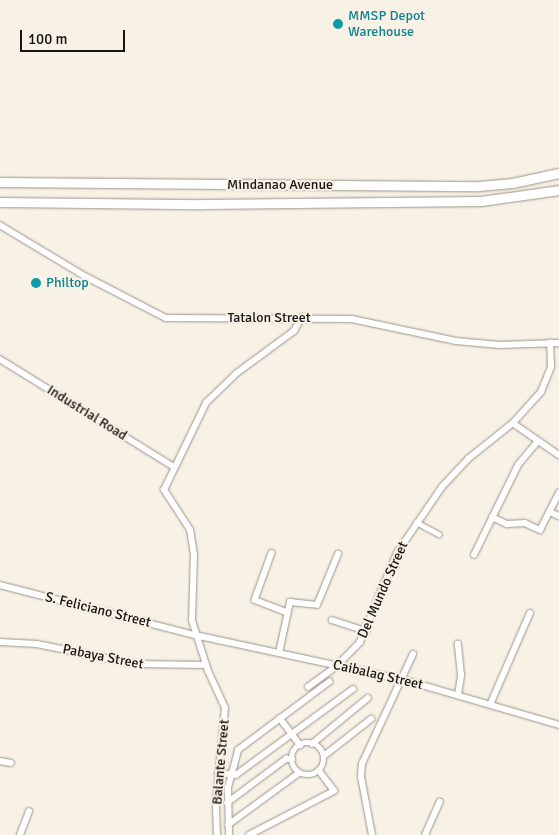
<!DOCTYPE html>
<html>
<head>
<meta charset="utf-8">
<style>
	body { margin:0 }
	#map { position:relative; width:559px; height:835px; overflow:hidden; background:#f8f1e5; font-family:Signika,sans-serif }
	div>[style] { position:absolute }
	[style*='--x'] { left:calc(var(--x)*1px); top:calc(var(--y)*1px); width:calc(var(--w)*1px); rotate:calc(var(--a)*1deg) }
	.roads { filter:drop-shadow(0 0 1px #9b948a) drop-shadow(0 0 1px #9b948a) }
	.pedestrian>* { height:4.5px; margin:-2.25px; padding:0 2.25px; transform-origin:2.25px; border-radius:2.25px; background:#fff }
	.minor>* { height:5.5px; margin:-2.75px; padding:0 2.75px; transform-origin:2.75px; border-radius:2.75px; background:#fff }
	.minor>.ring { margin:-2.75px; padding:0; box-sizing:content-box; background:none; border:5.5px solid #fff; border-radius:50% }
	.primary>* { height:9px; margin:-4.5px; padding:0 4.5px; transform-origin:4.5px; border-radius:4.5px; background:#fff }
	.dots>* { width:14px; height:14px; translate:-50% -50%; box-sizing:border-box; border:2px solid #f8f1e5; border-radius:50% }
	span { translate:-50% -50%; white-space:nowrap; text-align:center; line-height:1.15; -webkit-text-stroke:4px #f8f1e5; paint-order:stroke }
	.culture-label { font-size:14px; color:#0d838f }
	.left { translate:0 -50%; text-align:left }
	.street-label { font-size:14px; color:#171511 }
	.scale { position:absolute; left:20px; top:30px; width:105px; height:22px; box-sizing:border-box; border:2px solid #171511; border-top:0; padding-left:6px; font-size:15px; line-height:18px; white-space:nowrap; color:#171511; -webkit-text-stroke:4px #f8f1e5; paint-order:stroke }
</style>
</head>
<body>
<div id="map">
	<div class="roads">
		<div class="pedestrian">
			<div style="--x:416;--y:522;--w:26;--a:28"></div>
		</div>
		<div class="minor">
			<div style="--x:0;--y:225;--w:99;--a:31"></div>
			<div style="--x:85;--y:276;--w:91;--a:27.4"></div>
			<div style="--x:166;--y:318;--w:186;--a:0.3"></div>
			<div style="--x:352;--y:319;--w:106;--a:11.9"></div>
			<div style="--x:456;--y:341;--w:44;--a:5.2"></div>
			<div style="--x:500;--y:345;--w:59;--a:-1.9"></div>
			<div style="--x:0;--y:359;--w:205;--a:31.8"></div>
			<div style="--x:513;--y:423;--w:56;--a:34.8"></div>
			<div style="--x:550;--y:512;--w:10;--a:24"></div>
			<div style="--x:492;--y:517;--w:17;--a:25"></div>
			<div style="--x:507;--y:524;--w:18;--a:-3"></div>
			<div style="--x:525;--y:523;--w:17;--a:25"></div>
			<div style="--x:540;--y:530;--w:42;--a:-62.8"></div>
			<div style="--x:272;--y:553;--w:50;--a:109.9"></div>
			<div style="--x:255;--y:600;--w:34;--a:21"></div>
			<div style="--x:474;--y:555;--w:100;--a:-63.9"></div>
			<div style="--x:518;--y:465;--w:31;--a:-50"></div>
			<div style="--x:0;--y:585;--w:201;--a:14.4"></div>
			<div style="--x:195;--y:635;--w:211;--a:12.1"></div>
			<div style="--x:401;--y:679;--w:165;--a:16.2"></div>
			<div style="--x:332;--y:620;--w:36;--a:18"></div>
			<div style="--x:0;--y:642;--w:37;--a:3"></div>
			<div style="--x:37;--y:644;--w:101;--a:11.4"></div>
			<div style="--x:136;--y:664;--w:70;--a:0.8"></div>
			<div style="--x:279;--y:653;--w:52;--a:-77.8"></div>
			<div style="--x:290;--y:602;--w:27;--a:6"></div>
			<div style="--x:317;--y:605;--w:55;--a:-67.6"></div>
			<div style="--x:308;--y:687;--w:36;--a:-36"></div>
			<div style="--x:337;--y:666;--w:33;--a:-46"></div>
			<div style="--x:360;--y:642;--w:96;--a:-67.4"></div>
			<div style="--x:397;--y:553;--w:80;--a:-55.7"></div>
			<div style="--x:442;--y:487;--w:38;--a:-47"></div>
			<div style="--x:468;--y:459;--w:58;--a:-38.7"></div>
			<div style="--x:513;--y:423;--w:42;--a:-47.9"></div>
			<div style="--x:541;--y:392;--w:27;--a:-68"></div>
			<div style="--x:551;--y:367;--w:24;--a:-92"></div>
			<div style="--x:458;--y:695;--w:20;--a:-81"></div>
			<div style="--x:461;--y:675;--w:31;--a:-96"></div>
			<div style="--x:490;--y:705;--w:100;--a:-66.5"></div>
			<div style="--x:280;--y:718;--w:34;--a:53"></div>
			<div class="ring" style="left:292px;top:743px;width:26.5px;height:26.5px"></div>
			<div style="--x:312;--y:744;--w:72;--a:-39.4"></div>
			<div style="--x:324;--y:756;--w:60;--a:-38.2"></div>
			<div style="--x:0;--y:761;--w:11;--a:10"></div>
			<div style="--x:218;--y:773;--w:18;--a:6"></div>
			<div style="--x:236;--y:775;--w:145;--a:-36.3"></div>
			<div style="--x:227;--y:803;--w:74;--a:-36.7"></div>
			<div style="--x:286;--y:759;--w:6;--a:0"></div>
			<div style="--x:228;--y:825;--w:88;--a:-36.2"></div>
			<div style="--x:20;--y:835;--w:25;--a:-69"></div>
			<div style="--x:217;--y:835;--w:32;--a:-92"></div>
			<div style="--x:216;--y:803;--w:95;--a:-84.6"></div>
			<div style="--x:225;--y:708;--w:41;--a:-114.7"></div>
			<div style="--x:208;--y:671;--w:52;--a:-107.7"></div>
			<div style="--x:192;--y:621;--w:66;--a:-88.3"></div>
			<div style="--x:194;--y:555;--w:25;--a:-99"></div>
			<div style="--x:190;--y:530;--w:48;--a:-123"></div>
			<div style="--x:164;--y:490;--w:97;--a:-64.2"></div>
			<div style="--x:206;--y:403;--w:43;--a:-44.1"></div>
			<div style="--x:237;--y:373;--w:71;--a:-36.4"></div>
			<div style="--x:294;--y:331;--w:16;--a:-60"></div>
			<div style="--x:229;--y:835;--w:47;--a:-91.2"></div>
			<div style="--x:228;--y:788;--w:39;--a:-75"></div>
			<div style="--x:238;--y:750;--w:114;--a:-36.8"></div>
			<div style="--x:249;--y:835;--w:96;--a:-27.4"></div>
			<div style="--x:334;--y:791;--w:25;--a:-127"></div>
			<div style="--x:372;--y:835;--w:59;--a:-100.7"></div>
			<div style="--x:361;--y:777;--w:13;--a:-86"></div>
			<div style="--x:362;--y:764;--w:121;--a:-65.1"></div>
			<div style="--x:425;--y:835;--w:36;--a:-66"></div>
		</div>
		<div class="primary">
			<div style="--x:0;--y:182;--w:479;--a:0.5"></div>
			<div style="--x:479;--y:186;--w:33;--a:-5"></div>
			<div style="--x:512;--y:183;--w:48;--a:-12"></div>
			<div style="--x:0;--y:202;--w:203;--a:0.6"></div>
			<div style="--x:203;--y:204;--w:278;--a:-0.6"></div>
			<div style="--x:481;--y:201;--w:79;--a:-8"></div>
		</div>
	</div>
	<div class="dots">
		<div style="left:338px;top:24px;background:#0f9aa8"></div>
		<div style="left:36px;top:283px;background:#0f9aa8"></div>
	</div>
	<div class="culture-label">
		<span class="left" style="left:348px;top:24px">MMSP Depot<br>Warehouse</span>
		<span class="left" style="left:46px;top:283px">Philtop</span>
	</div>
	<div class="street-label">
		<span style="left:280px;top:185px">Mindanao Avenue</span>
		<span style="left:269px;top:318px">Tatalon Street</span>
		<span style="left:87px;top:413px;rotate:32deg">Industrial Road</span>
		<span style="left:383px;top:590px;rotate:-66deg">Del Mundo Street</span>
		<span style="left:98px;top:610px;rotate:14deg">S. Feliciano Street</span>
		<span style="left:103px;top:657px;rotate:11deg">Pabaya Street</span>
		<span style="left:378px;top:675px;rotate:13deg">Caibalag Street</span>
		<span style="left:221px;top:762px;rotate:-85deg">Balante Street</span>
	</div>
	<div class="scale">100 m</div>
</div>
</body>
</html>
